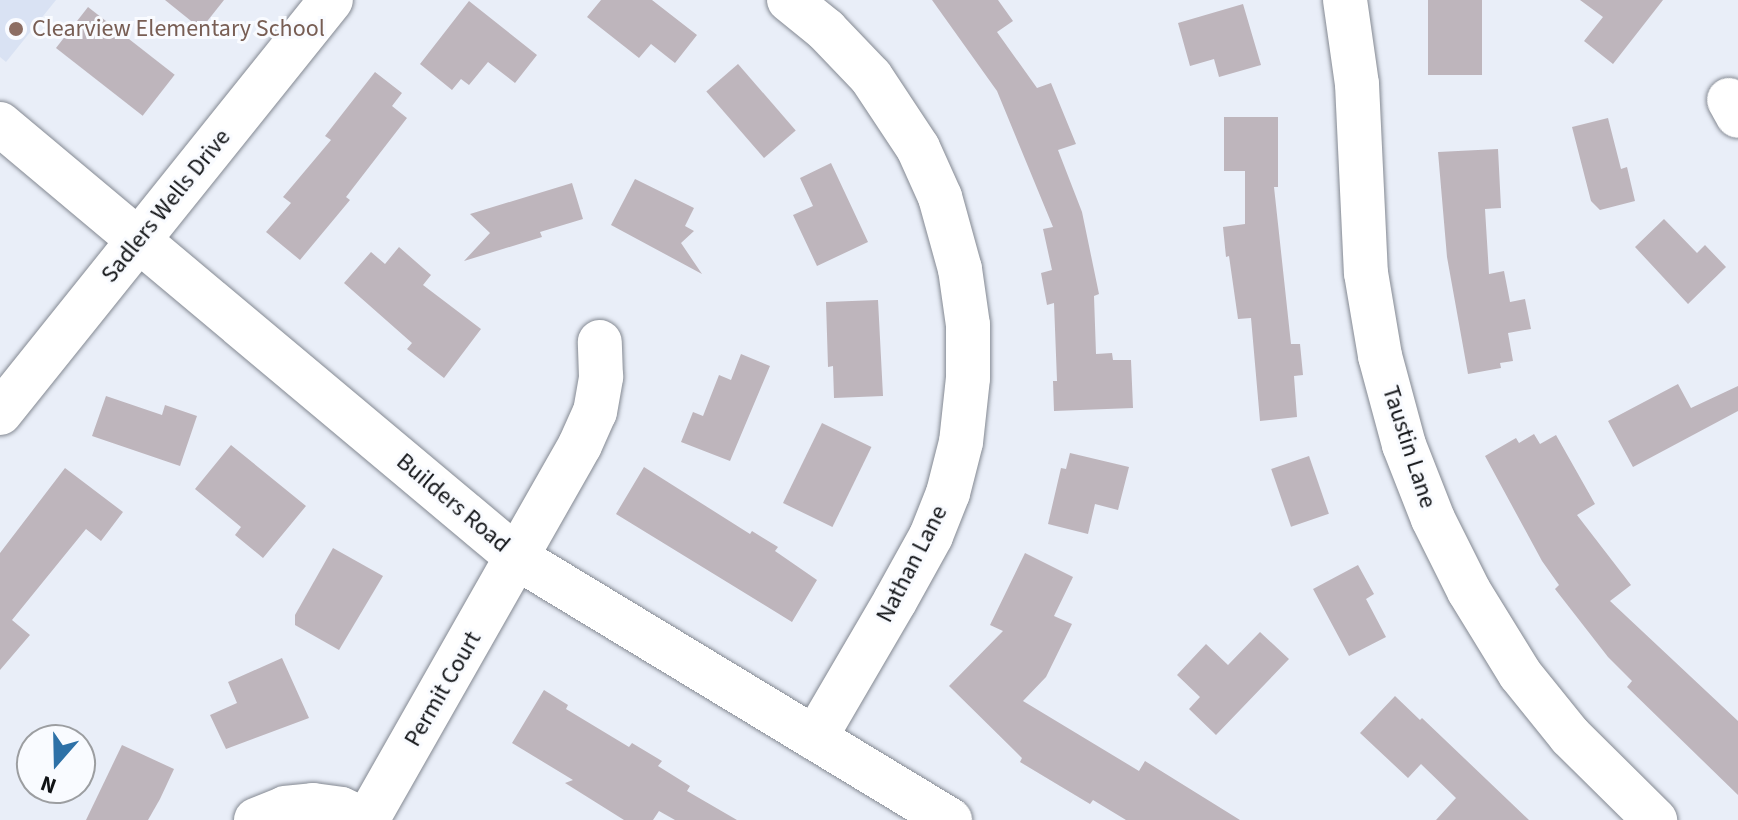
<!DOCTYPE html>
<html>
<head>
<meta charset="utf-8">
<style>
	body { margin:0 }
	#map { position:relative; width:1738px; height:820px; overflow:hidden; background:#e9eef8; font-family:"Source Sans 3",sans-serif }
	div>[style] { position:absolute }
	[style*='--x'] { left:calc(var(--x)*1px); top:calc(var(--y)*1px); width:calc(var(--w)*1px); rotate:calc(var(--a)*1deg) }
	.built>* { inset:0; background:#d9e2f3 }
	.building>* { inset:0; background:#beb5bc; transform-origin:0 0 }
	.roads { filter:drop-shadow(0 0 2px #848992) drop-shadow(0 0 2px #848992) }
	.minor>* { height:44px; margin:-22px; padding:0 22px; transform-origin:22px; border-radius:22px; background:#fff }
	.dots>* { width:22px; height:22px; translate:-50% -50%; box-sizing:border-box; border:4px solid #f9fbff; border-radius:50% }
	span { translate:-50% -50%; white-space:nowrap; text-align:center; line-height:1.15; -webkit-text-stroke:6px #f9fbff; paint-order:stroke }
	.education-label { font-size:24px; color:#785e54 }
	.left { translate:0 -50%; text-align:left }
	.street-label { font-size:24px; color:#101215 }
	.north { position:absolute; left:16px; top:724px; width:80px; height:80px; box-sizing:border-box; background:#f9fbff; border:2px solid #9c9ea1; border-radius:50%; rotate:200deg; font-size:22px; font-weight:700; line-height:32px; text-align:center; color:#101215 }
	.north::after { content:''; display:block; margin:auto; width:28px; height:36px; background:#2e71a7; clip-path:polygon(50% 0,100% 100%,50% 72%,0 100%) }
</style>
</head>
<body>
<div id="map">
	<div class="built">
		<div style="clip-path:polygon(0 0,56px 0,6px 62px,0 57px)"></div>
	</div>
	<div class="building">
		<div style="clip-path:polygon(165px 0,224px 0,201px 29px)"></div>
		<div style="clip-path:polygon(601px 0,652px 0,697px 35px,675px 63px,651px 44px,639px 58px,587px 17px)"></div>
		<div style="clip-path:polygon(932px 0,998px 0,1013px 21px,997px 32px,1037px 88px,1051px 83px,1076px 144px,1058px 150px,1082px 212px,1099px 294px,1094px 296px,1096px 354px,1112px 353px,1113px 360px,1131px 360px,1133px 408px,1054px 411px,1053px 381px,1057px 381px,1054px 303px,1047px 305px,1041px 273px,1052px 270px,1043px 229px,1053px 227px,997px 91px)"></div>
		<div style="left:1428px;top:0;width:54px;height:75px"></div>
		<div style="clip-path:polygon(1580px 0,1663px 0,1613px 64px,1584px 41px,1603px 17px)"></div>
		<div style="clip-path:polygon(469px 1px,537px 55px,515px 83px,488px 62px,469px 85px,461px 79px,452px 90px,420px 64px)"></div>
		<div style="clip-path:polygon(1243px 4px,1261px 65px,1219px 77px,1214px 59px,1190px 66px,1178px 23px)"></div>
		<div style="left:88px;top:7px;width:110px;height:52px;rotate:38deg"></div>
		<div style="left:738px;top:64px;width:88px;height:42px;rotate:49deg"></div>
		<div style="clip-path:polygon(375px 72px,402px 93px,392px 106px,407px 118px,346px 197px,350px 200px,300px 260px,266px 232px,291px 203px,283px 197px,331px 140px,325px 136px)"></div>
		<div style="clip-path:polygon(1224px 117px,1278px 117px,1278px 187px,1274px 187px,1291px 344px,1300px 344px,1303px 375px,1294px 376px,1297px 417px,1260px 421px,1251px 318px,1238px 319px,1229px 256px,1226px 257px,1223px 227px,1245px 224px,1245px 171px,1224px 171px)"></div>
		<div style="clip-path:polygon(1608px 118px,1621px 169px,1627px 167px,1635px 201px,1600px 210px,1591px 201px,1572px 127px)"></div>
		<div style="clip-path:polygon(1498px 149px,1501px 208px,1485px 209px,1489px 274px,1504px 271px,1510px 302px,1525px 299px,1531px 329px,1508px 333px,1513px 361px,1500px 363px,1501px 368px,1468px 374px,1447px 257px,1438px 152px)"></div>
		<div style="clip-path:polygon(831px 163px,868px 242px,817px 266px,793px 215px,813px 206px,800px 178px)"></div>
		<div style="clip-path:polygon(635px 179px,694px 208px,685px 226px,694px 231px,681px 243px,702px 274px,611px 225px)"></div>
		<div style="clip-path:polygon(572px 183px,583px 219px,540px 232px,542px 237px,464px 261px,490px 233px,470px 214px)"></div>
		<div style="clip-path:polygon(1664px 219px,1697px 253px,1705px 245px,1726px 267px,1688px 304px,1635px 247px)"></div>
		<div style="clip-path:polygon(399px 247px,431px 275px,423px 285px,481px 329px,444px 378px,407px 349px,412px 343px,344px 283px,371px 252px,385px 264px)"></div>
		<div style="clip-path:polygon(878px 300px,883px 396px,834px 398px,833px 366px,828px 367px,826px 302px)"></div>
		<div style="clip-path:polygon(741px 354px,770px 366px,730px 461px,681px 442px,693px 412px,703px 416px,719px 375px,731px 380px)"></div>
		<div style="clip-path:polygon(1678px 384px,1691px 408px,1738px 386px,1738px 411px,1633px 467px,1608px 421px)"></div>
		<div style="clip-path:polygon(106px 396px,162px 415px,165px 405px,197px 416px,180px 466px,92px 436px)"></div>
		<div style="left:822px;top:423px;width:55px;height:89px;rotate:26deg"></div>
		<div style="clip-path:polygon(1534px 434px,1540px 444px,1556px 435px,1595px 504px,1577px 515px,1631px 585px,1610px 601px,1738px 721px,1738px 795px,1627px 687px,1632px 681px,1608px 657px,1555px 589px,1559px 585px,1542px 561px,1485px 456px,1516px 438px,1519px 443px)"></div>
		<div style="clip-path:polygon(231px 445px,306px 506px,263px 558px,235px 535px,241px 527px,195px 489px)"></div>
		<div style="clip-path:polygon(1070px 453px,1129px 467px,1118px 510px,1095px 504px,1088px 534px,1048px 524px,1061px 468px,1066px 469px)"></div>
		<div style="left:1309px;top:456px;width:61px;height:40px;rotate:71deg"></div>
		<div style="clip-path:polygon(644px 467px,750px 534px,752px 531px,778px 547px,775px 551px,817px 580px,792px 622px,616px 514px)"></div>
		<div style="clip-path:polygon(65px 468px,123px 512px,101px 541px,86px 529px,12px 620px,30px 635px,0 670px,0 553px)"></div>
		<div style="clip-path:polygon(333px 548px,383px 576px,339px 650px,295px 625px,295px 615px)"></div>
		<div style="clip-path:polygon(1025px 553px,1073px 577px,1054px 616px,1072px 624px,1046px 677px,1023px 701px,1139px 771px,1145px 761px,1240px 820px,1126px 820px,1093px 800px,1090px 804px,1020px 762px,1022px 758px,949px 686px,1003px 631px,990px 625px)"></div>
		<div style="clip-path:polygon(1358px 565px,1374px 594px,1366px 599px,1386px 637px,1349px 656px,1313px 589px)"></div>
		<div style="clip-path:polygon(1260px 632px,1289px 659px,1216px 735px,1189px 709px,1200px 697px,1177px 675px,1206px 644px,1228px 665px)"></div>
		<div style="clip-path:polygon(282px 658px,309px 718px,226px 749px,210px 715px,237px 703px,228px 682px)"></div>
		<div style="clip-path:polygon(544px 690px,568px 705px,566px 709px,629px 747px,632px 743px,662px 761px,658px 766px,690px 786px,687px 791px,737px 820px,675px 820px,659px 811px,653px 820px,624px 820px,565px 783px,573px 780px,512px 743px)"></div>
		<div style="clip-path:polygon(1395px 696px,1420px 720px,1422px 718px,1529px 820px,1436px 820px,1456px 798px,1421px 764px,1408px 778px,1360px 733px)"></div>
		<div style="clip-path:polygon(122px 745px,174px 769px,160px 799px,148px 820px,86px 820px)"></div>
	</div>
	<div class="roads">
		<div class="minor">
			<div style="--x:789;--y:0;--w:48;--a:39"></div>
			<div style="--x:826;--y:30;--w:65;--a:46.2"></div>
			<div style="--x:871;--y:77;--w:85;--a:56.5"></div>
			<div style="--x:918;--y:148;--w:54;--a:65.8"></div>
			<div style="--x:940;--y:197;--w:75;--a:74.5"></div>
			<div style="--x:960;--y:269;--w:57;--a:81.9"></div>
			<div style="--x:968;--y:325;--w:53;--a:90"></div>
			<div style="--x:968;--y:378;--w:64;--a:96.2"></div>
			<div style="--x:961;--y:442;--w:53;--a:104.3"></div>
			<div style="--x:948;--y:493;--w:46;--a:111.6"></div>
			<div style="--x:931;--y:536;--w:74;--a:119"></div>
			<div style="--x:895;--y:601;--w:159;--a:120.3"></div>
			<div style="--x:1345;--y:0;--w:85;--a:81.9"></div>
			<div style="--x:1357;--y:84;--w:189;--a:87.3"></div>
			<div style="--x:1366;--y:273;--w:84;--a:80.4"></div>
			<div style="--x:1380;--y:356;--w:92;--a:74.9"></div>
			<div style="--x:1404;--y:445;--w:79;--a:68.6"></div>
			<div style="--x:1433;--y:519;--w:80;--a:63.4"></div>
			<div style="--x:1469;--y:591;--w:97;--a:58.4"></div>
			<div style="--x:1520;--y:674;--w:80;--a:51.1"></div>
			<div style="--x:1570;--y:736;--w:120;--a:44.7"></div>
			<div style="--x:1729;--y:100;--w:18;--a:61"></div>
			<div style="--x:0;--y:124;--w:677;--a:39.97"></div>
			<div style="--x:519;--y:559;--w:504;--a:31.2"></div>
			<div style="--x:0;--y:413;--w:529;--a:-51.29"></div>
			<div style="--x:256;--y:820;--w:31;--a:-22"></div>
			<div style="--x:285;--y:808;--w:28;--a:-6"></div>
			<div style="--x:313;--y:805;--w:28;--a:8"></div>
			<div style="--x:341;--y:809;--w:26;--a:25"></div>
			<div style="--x:367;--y:820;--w:431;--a:-60.4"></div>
			<div style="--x:580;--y:445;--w:36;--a:-66"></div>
			<div style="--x:595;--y:412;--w:36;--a:-80"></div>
			<div style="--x:601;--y:377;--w:35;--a:-92"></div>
		</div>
	</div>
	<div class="dots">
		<div style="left:16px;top:29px;background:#8d6e63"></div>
	</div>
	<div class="education-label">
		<span class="left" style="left:32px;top:29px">Clearview Elementary School</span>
	</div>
	<div class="street-label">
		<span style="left:166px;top:206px;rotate:-51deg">Sadlers Wells Drive</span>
		<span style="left:1409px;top:447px;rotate:72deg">Taustin Lane</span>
		<span style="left:453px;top:503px;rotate:40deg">Builders Road</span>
		<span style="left:912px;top:564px;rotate:-63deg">Nathan Lane</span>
		<span style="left:443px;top:689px;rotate:-60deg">Permit Court</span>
	</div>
	<div class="north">N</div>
</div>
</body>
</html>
